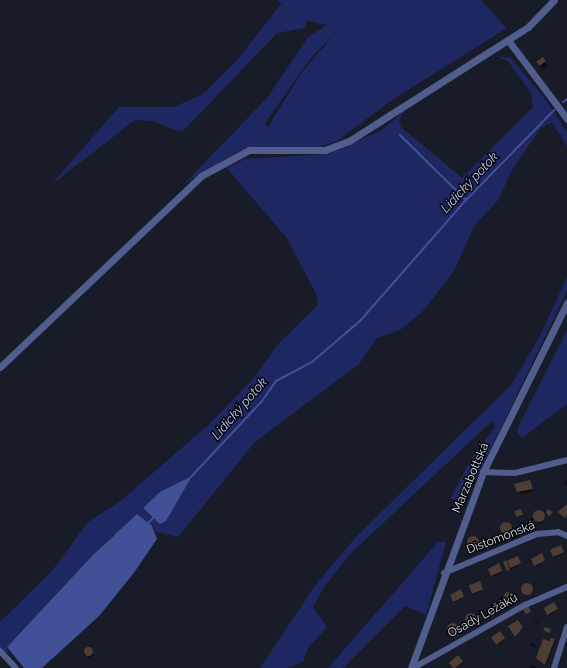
<!DOCTYPE html>
<html>
<head>
<meta charset="utf-8">
<style>
	body { margin:0 }
	#map { position:relative; width:567px; height:668px; overflow:hidden; background:#181c28; font-family:Raleway,sans-serif }
	div>[style] { position:absolute }
	[style*='--x'] { left:calc(var(--x)*1px); top:calc(var(--y)*1px); width:calc(var(--w)*1px); rotate:calc(var(--a)*1deg) }
	.green>* { inset:0; background:#1f2763 }
	.water>* { inset:0; background:#425095 }
	.shadow>* { inset:0; background:#0007; transform-origin:0 0 }
	.stream>* { height:2px; margin:-1px; padding:0 1px; transform-origin:1px; border-radius:1px; background:#425095 }
	.building>* { inset:0; background:#4c3e35; transform-origin:0 0 }
	.round { border-radius:50% }
	.minor>* { height:6px; margin:-3px; padding:0 3px; transform-origin:3px; border-radius:3px; background:#515d8d }
	.tertiary>* { height:7px; margin:-3.5px; padding:0 3.5px; transform-origin:3.5px; border-radius:3.5px; background:#515d8d }
	span { translate:-50% -50%; white-space:nowrap; text-align:center; line-height:1.15; -webkit-text-stroke:3px #05070c; paint-order:stroke }
	.street-label { font-size:12px; color:#dbdee7 }
	.water-label { font-size:13px; color:#bfcaf2; font-style:italic }
</style>
</head>
<body>
<div id="map">
	<div class="green">
		<div style="clip-path:polygon(evenodd,277px 0,481px 0,507px 28px,395px 98px,337px 141px,310px 150px,238px 152px,184px 184px,267px 98px,308px 37px,327px 25px,306px 20px,305px 28px,277px 33px,184px 130px,177px 131px,153px 121px,135px 120px,51px 185px,119px 107px,174px 107px,203px 94px,238px 59px,281px 4px,287px 8px,277px 0,337px 31px,302px 72px,268px 127px,265px 123px,310px 59px,337px 31px)"></div>
		<div style="clip-path:polygon(evenodd,495px 56px,511px 58px,546px 100px,567px 132px,567px 146px,552px 122px,541px 128px,513px 168px,498px 200px,474px 226px,454px 271px,422px 312px,400px 330px,377px 338px,359px 364px,255px 442px,178px 537px,157px 532px,152px 526px,113px 535px,7px 647px,8px 652px,4px 655px,0 650px,0 622px,52px 571px,88px 522px,122px 500px,208px 425px,254px 378px,278px 344px,318px 305px,316px 293px,286px 237px,227px 168px,245px 159px,328px 154px,382px 130px,405px 110px,399px 121px,401px 127px,462px 178px,533px 107px,531px 93px,508px 61px,495px 56px,192px 476px,160px 524px,143px 508px,160px 492px,192px 476px)"></div>
		<div style="clip-path:polygon(567px 277px,567px 290px,557px 312px,458px 516px,451px 498px,471px 459px,495px 427px,492px 421px,350px 554px,324px 587px,313px 607px,327px 627px,308px 648px,303px 662px,288px 668px,260px 668px,317px 583px,356px 537px,511px 385px,540px 336px)"></div>
		<div style="clip-path:polygon(567px 330px,567px 404px,522px 438px,517px 433px,519px 425px)"></div>
		<div style="clip-path:polygon(438px 542px,446px 542px,426px 615px,405px 606px,343px 668px,328px 668px)"></div>
	</div>
	<div class="water">
		<div style="clip-path:polygon(192px 476px,166px 521px,160px 524px,143px 508px,160px 492px)"></div>
		<div style="clip-path:polygon(137px 514px,152px 526px,157px 539px,133px 574px,99px 616px,42px 668px,24px 668px,7px 647px,94px 554px)"></div>
	</div>
	<div class="shadow">
		<div style="clip-path:polygon(545px 62px,548px 66px,543px 70px,538px 63px)"></div>
		<div style="clip-path:polygon(567px 479px,567px 486px,565px 483px)"></div>
		<div style="clip-path:polygon(531px 484px,534px 491px,520px 494px,518px 491px)"></div>
		<div style="left:539px;top:511px;width:9px;height:10px;rotate:36deg"></div>
		<div style="clip-path:polygon(506px 522px,513px 527px,506px 535px,499px 530px)"></div>
		<div style="left:473px;top:536px;width:9px;height:11px;rotate:41deg"></div>
		<div style="clip-path:polygon(561px 546px,564px 553px,554px 558px,551px 550px)"></div>
		<div style="clip-path:polygon(541px 554px,545px 562px,536px 566px,532px 559px)"></div>
		<div style="clip-path:polygon(518px 557px,521px 564px,508px 572px,504px 562px)"></div>
		<div style="clip-path:polygon(498px 565px,502px 573px,493px 577px,489px 570px)"></div>
		<div style="clip-path:polygon(479px 583px,483px 590px,473px 594px,470px 586px)"></div>
		<div style="clip-path:polygon(530px 584px,534px 592px,525px 595px,521px 588px)"></div>
		<div style="clip-path:polygon(460px 590px,464px 598px,454px 602px,451px 595px)"></div>
		<div style="clip-path:polygon(511px 592px,515px 600px,507px 605px,503px 598px)"></div>
		<div style="left:554px;top:603px;width:8px;height:10px;rotate:60deg"></div>
		<div style="clip-path:polygon(474px 614px,478px 621px,469px 625px,465px 618px)"></div>
		<div style="left:535px;top:619px;width:6px;height:1px;rotate:59deg"></div>
		<div style="clip-path:polygon(456px 623px,460px 631px,452px 636px,448px 629px)"></div>
		<div style="left:500px;top:632px;width:9px;height:10px;rotate:54deg"></div>
		<div style="clip-path:polygon(544px 640px,555px 641px,546px 666px,543px 664px)"></div>
		<div style="clip-path:polygon(531px 643px,535px 644px,535px 647px,531px 646px)"></div>
		<div style="clip-path:polygon(88px 647px,94px 655px,88px 658px,83px 653px)"></div>
		<div style="clip-path:polygon(458px 656px,462px 663px,453px 668px,449px 662px)"></div>
		<div style="clip-path:polygon(531px 665px,535px 666px,536px 668px,530px 668px)"></div>
	</div>
	<div class="stream">
		<div style="--x:563;--y:102;--w:5;--a:-37"></div>
		<div style="--x:400;--y:135;--w:93;--a:44.6"></div>
		<div style="--x:190;--y:478;--w:105;--a:-46.9"></div>
		<div style="--x:262;--y:401;--w:24;--a:-55"></div>
		<div style="--x:276;--y:381;--w:41;--a:-27.8"></div>
		<div style="--x:312;--y:362;--w:63;--a:-40.5"></div>
		<div style="--x:360;--y:321;--w:161;--a:-48.8"></div>
		<div style="--x:466;--y:200;--w:126;--a:-45.6"></div>
		<div style="--x:148;--y:523;--w:10;--a:-45"></div>
	</div>
	<div class="building">
		<div style="left:543px;top:57px;width:5px;height:8px;rotate:53deg"></div>
		<div style="clip-path:polygon(530px 480px,533px 489px,517px 492px,514px 484px)"></div>
		<div style="clip-path:polygon(567px 504px,567px 515px,565px 518px,558px 512px)"></div>
		<div style="left:521px;top:509px;width:6px;height:7px;rotate:72deg"></div>
		<div style="clip-path:polygon(548px 509px,553px 512px,549px 517px,546px 512px)"></div>
		<div class="round" style="left:533px;top:510px;width:12px;height:12px"></div>
		<div class="round" style="left:500px;top:522px;width:12px;height:12px"></div>
		<div class="round" style="left:467px;top:536px;width:12px;height:12px"></div>
		<div style="left:561px;top:545px;width:8px;height:12px;rotate:67deg"></div>
		<div style="clip-path:polygon(542px 553px,545px 561px,534px 566px,531px 559px)"></div>
		<div style="left:518px;top:556px;width:8px;height:12px;rotate:67deg"></div>
		<div style="clip-path:polygon(506px 560px,510px 570px,507px 571px,503px 562px)"></div>
		<div style="clip-path:polygon(499px 563px,502px 571px,491px 576px,488px 569px)"></div>
		<div style="left:480px;top:581px;width:9px;height:12px;rotate:69deg"></div>
		<div class="round" style="left:521px;top:583px;width:12px;height:12px"></div>
		<div style="clip-path:polygon(461px 589px,464px 597px,453px 602px,450px 595px)"></div>
		<div class="round" style="left:503px;top:592px;width:12px;height:12px"></div>
		<div style="left:554px;top:602px;width:8px;height:12px;rotate:60deg"></div>
		<div style="left:528px;top:606px;width:6px;height:6px;rotate:59deg"></div>
		<div class="round" style="left:465px;top:613px;width:12px;height:12px"></div>
		<div style="clip-path:polygon(518px 620px,523px 627px,515px 637px,508px 626px)"></div>
		<div class="round" style="left:447px;top:623px;width:12px;height:12px"></div>
		<div style="clip-path:polygon(545px 627px,551px 629px,549px 633px,543px 630px)"></div>
		<div style="left:500px;top:631px;width:9px;height:11px;rotate:54deg"></div>
		<div style="clip-path:polygon(551px 638px,555px 639px,545px 665px,536px 658px,543px 639px,550px 641px)"></div>
		<div class="round" style="left:83.5px;top:646.5px;width:9px;height:9px"></div>
		<div style="left:458px;top:655px;width:8px;height:12px;rotate:50deg"></div>
	</div>
	<div class="minor">
		<div style="--x:483;--y:472;--w:32;--a:2"></div>
		<div style="--x:515;--y:473;--w:54;--a:-14"></div>
		<div style="--x:444;--y:573;--w:101;--a:-22.8"></div>
		<div style="--x:537;--y:534;--w:21;--a:-5"></div>
		<div style="--x:558;--y:532;--w:10;--a:24"></div>
		<div style="--x:0;--y:651;--w:23;--a:47"></div>
		<div style="--x:413;--y:668;--w:129;--a:-29.4"></div>
		<div style="--x:525;--y:605;--w:46;--a:-23.2"></div>
		<div style="--x:554;--y:668;--w:43;--a:-72.4"></div>
	</div>
	<div class="tertiary">
		<div style="--x:508;--y:40;--w:99;--a:53.2"></div>
		<div style="--x:0;--y:367;--w:277;--a:-43.5"></div>
		<div style="--x:201;--y:176;--w:55;--a:-28.4"></div>
		<div style="--x:249;--y:150;--w:76;--a:0"></div>
		<div style="--x:325;--y:150;--w:26;--a:-21"></div>
		<div style="--x:349;--y:141;--w:212;--a:-32.5"></div>
		<div style="--x:528;--y:27;--w:37;--a:-46"></div>
		<div style="--x:411;--y:668;--w:209;--a:-69.8"></div>
		<div style="--x:483;--y:472;--w:189;--a:-63.6"></div>
	</div>
	<div class="street-label">
		<span style="left:471px;top:478px;rotate:-67deg">Marzabottská</span>
		<span style="left:501px;top:538px;rotate:-21deg">Distomonská</span>
		<span style="left:483px;top:616px;rotate:-29deg">Osady Ležáků</span>
	</div>
	<div class="water-label">
		<span style="left:470px;top:183px;rotate:-47deg">Lidický potok</span>
		<span style="left:240px;top:409px;rotate:-49deg">Lidický potok</span>
	</div>
</div>
</body>
</html>
